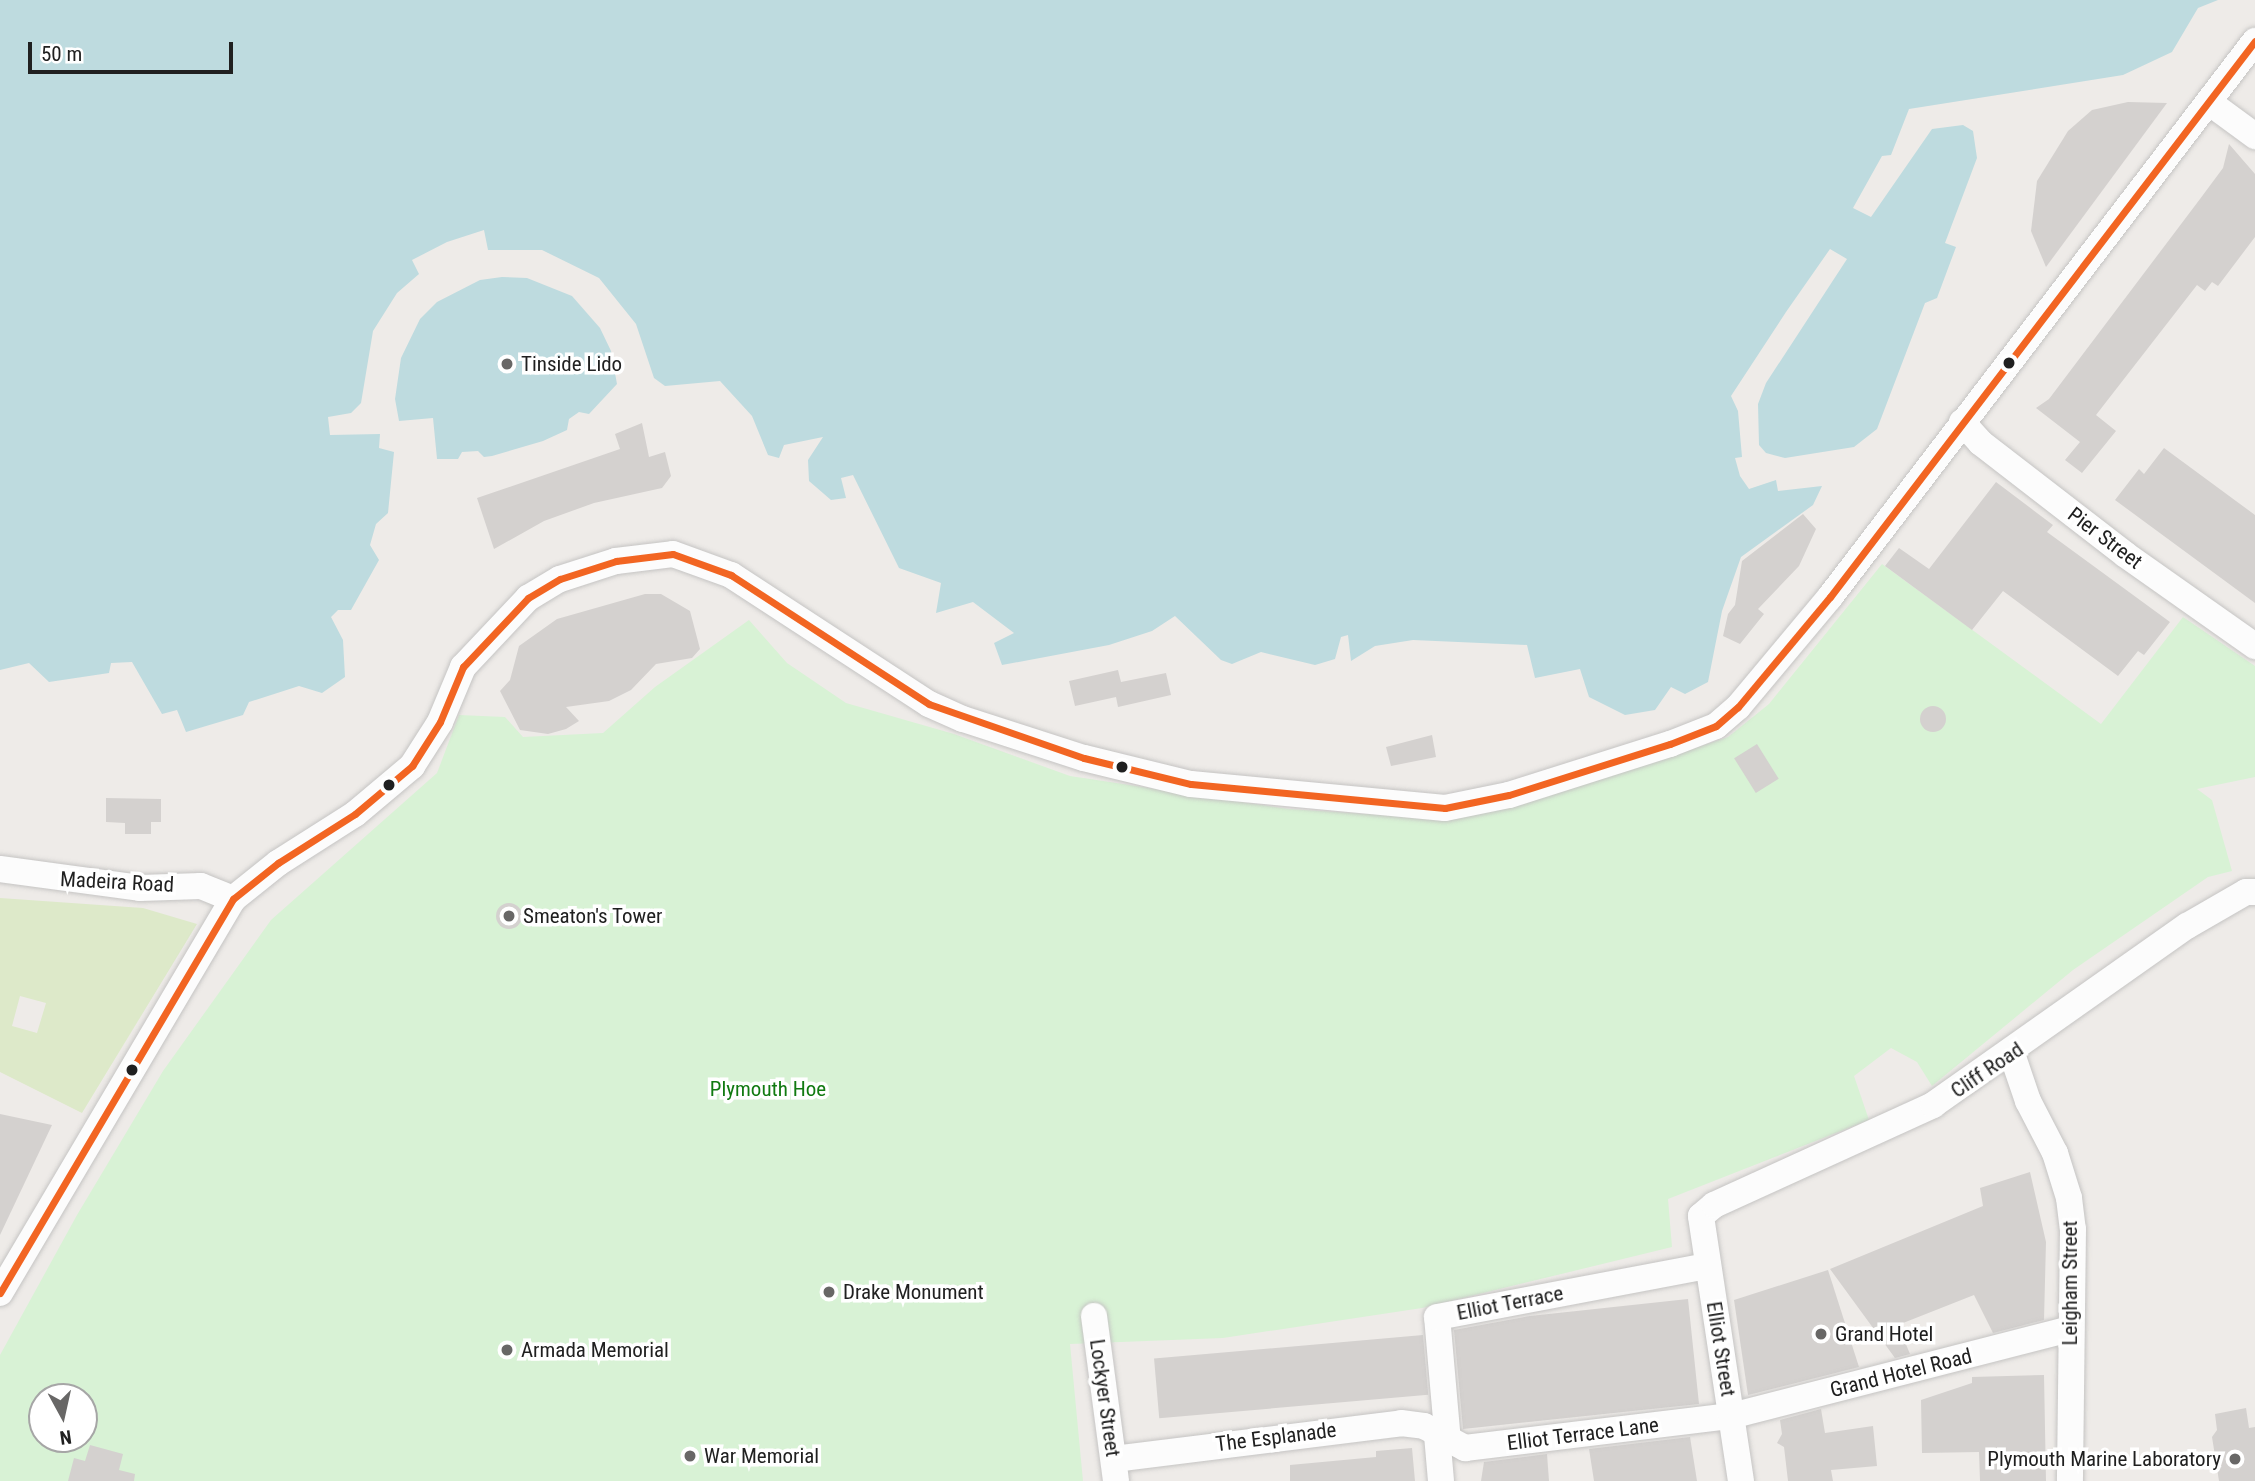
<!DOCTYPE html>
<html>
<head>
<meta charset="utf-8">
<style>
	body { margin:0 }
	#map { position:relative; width:2255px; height:1481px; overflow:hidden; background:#eeebe8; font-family:"Roboto Condensed",sans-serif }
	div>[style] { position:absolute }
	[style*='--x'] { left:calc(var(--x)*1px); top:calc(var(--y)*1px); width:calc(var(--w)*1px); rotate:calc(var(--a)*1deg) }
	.grass>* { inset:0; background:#dde9c9 }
	.park>* { inset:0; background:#d8f2d5 }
	.water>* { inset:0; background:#bedbdf }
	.building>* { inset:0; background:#d4d1cf; transform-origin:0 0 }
	.round { border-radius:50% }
	.roads { filter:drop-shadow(0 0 2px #c5c4c3) drop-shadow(0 0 2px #c5c4c3) }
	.street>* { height:26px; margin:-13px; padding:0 13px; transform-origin:13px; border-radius:13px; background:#fcfcfc }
	.bus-1>* { height:7px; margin:-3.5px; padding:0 3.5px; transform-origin:3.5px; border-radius:3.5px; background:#f26522 }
	.dots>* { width:19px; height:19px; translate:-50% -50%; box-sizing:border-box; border:4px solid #fff; border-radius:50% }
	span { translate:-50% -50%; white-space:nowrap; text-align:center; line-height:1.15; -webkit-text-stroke:7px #fff; paint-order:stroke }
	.poi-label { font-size:21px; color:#202020 }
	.left { translate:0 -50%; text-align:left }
	.right { translate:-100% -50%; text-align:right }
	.street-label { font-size:21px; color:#202020 }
	.park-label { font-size:21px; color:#117a11 }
	.north { position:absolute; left:28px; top:1383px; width:70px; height:70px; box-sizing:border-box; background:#fff; border:2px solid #a6a6a6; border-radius:50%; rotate:172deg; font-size:19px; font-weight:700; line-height:28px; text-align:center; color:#202020 }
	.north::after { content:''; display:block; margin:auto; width:24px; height:32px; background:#686766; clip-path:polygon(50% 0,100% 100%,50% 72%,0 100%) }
	.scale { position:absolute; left:28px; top:42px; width:205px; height:32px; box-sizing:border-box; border:4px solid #202020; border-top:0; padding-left:9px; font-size:21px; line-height:24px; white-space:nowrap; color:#202020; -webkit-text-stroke:5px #fff; paint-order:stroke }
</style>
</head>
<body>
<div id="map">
	<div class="grass">
		<div style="clip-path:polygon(evenodd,0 898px,143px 908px,197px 924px,82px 1113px,0 1072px,0 898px,20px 996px,46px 1003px,37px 1033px,12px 1026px,20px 996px)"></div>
	</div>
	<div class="park">
		<div style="clip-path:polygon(evenodd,1882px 564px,2101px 724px,2183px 617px,2255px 666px,2255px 777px,2197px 789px,2212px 800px,2232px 871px,2208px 877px,2073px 970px,1932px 1086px,1917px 1062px,1891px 1048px,1854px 1076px,1869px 1120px,1668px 1199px,1672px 1247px,1422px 1308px,1223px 1338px,1070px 1344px,1083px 1481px,0 1481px,0 1355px,77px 1215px,163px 1071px,271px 920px,437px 773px,459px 715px,505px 717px,523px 737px,603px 733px,655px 687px,749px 620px,787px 663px,846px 703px,954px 734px,1070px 776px,1289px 809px,1431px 818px,1643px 766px,1728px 737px,1769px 704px,1882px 564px,42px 1397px,84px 1397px,84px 1439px,42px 1439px,42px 1397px)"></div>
	</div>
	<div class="water">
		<div style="clip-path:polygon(0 0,2218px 0,2198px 8px,2172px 52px,2123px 75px,1909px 109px,1891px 155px,1882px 156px,1853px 208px,1871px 217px,1932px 129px,1963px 125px,1973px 131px,1977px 158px,1945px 243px,1956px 247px,1937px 298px,1925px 303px,1877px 429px,1854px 447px,1785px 458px,1766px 453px,1759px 445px,1758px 404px,1766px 383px,1847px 259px,1830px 249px,1786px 312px,1731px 396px,1738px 411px,1742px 457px,1735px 458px,1740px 476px,1749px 489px,1776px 480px,1778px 491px,1822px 486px,1813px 505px,1741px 557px,1722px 611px,1708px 682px,1685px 694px,1671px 687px,1655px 710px,1625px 715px,1589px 697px,1580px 669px,1535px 678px,1527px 645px,1413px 640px,1375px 646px,1351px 661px,1348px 635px,1341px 637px,1335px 659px,1315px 665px,1261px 652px,1232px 664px,1221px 660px,1175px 616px,1152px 631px,1109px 645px,1002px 665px,994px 643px,1014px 633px,973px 602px,936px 613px,941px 583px,899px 568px,853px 475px,841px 478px,846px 498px,831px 500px,809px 481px,808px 460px,823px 437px,784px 445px,779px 458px,768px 455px,752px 416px,720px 381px,665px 386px,654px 378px,636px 324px,599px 278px,542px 250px,488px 250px,484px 230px,447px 242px,412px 260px,419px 274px,397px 293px,373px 331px,361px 403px,351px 413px,328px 417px,330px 435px,380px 434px,379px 448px,394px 452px,388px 513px,376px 524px,370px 545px,379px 560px,351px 610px,338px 610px,331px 617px,343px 640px,345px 677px,322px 693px,299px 686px,249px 702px,243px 715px,186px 732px,177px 710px,162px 714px,132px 662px,111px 663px,109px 673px,49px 682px,29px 663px,0 670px)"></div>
		<div style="clip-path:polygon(502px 277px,527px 278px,572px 296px,600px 328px,611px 351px,617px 384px,589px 414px,579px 412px,569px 419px,567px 430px,543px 441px,492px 456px,484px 457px,478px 451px,462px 452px,458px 459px,437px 459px,433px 418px,399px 421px,395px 399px,401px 358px,420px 319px,437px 302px,480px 280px)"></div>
	</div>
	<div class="building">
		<div style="clip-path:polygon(2128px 102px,2167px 103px,2046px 267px,2031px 231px,2037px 181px,2068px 131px,2092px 110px)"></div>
		<div style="clip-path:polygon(2229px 144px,2255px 174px,2255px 237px,2218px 286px,2212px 282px,2205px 291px,2197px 285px,2096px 415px,2116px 431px,2082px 473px,2065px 460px,2080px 442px,2036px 408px,2049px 399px,2200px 199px,2223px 168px)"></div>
		<div style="clip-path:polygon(642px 423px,649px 457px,665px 452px,671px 476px,662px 488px,594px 503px,544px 521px,494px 549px,477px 498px,620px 449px,615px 434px)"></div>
		<div style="clip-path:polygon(2164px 448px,2255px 515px,2255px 603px,2115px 500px,2139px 469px,2144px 474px)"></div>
		<div style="clip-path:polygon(1996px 482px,2053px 525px,2047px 532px,2170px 622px,2144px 655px,2138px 651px,2118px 676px,2003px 591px,1972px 630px,1885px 566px,1899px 548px,1929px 569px)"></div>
		<div style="clip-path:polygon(1803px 514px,1816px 529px,1799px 566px,1758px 609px,1764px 614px,1740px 644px,1723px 636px,1728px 614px,1735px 605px,1742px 561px)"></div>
		<div style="clip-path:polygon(645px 594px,661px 594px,690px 611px,700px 649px,692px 658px,656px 664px,631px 690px,609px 701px,566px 707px,579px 721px,566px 729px,548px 734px,520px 730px,500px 691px,510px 680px,519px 646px,557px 619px)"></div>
		<div style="clip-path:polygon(1118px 670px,1121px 682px,1166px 673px,1171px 695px,1118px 707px,1116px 697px,1075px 706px,1069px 681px)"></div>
		<div class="round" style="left:1920px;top:706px;width:26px;height:26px"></div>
		<div style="clip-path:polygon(1432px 735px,1436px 757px,1391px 766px,1386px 747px)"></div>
		<div style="left:1757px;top:744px;width:41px;height:27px;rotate:58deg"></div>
		<div style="clip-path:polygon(106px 798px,161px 799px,161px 822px,151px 822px,151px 834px,125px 834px,125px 823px,106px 822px)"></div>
		<div class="round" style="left:496px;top:903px;width:26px;height:26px"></div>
		<div style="clip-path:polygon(0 1114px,52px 1125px,0 1235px)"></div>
		<div style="clip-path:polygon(2030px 1172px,2046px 1242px,2044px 1320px,1993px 1333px,1974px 1295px,1898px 1325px,1910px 1354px,1895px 1358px,1830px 1269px,1983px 1206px,1980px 1188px)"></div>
		<div style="clip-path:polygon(1828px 1270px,1859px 1367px,1748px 1395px,1734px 1300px)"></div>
		<div style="clip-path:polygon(1688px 1299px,1699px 1404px,1463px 1429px,1454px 1330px,1530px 1316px)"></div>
		<div style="left:1423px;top:1335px;width:60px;height:270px;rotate:85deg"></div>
		<div style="clip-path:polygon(2044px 1375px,2046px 1481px,1980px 1481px,1979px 1452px,1922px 1453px,1921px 1400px,1972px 1383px,1972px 1377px)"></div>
		<div style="clip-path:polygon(2246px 1408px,2249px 1428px,2255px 1427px,2255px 1481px,2219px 1481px,2212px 1437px,2217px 1430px,2215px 1414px)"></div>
		<div style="clip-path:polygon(1821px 1409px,1825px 1433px,1873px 1426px,1877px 1466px,1831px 1470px,1833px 1481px,1788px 1481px,1784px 1447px,1777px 1443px,1782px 1434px,1780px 1420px)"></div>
		<div style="clip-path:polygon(1690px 1437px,1697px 1481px,1594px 1481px,1589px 1449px)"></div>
		<div style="clip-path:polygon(90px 1445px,123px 1454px,119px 1470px,135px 1474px,134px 1481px,68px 1481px,74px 1458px,85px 1461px)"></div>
		<div style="clip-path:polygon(1412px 1448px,1415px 1481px,1290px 1481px,1290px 1465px,1376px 1457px,1376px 1451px)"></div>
		<div style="clip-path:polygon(1547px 1454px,1549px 1481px,1481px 1481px,1484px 1462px)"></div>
	</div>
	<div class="roads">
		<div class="street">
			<div style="--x:2210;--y:103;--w:56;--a:36.3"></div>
			<div style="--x:1962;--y:422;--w:28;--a:48"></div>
			<div style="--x:1981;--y:443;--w:183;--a:37.7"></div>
			<div style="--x:2126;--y:555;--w:158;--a:35.2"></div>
			<div style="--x:0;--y:869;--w:141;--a:7.7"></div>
			<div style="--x:140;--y:888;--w:61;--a:-1.9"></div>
			<div style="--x:201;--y:886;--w:35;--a:22"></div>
			<div style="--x:2012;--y:1054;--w:50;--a:71.2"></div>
			<div style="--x:2028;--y:1101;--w:59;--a:62.6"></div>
			<div style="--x:2055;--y:1153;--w:47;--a:72.7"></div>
			<div style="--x:2069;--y:1198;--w:31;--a:83"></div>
			<div style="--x:2073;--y:1229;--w:252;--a:90.7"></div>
			<div style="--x:0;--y:1293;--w:458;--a:-59.4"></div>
			<div style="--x:233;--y:899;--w:58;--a:-38.7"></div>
			<div style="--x:278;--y:863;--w:91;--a:-32.5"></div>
			<div style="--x:355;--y:814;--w:75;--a:-40.1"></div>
			<div style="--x:412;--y:766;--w:52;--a:-57.5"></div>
			<div style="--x:440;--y:722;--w:60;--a:-67.3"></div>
			<div style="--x:463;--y:667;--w:95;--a:-46.7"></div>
			<div style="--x:528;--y:598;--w:37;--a:-31"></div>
			<div style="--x:560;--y:579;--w:59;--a:-17.8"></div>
			<div style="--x:616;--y:561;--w:57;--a:-7"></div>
			<div style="--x:673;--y:554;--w:62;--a:19.9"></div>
			<div style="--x:731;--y:575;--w:236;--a:33.1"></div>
			<div style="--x:929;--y:704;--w:37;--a:24"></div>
			<div style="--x:963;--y:719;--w:127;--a:17.9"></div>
			<div style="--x:1084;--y:758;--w:110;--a:13.7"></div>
			<div style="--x:1191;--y:784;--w:255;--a:5.4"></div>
			<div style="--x:1445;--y:808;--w:65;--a:-11.5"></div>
			<div style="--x:1509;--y:795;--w:169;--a:-17.6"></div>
			<div style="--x:1670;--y:744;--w:49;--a:-21.4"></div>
			<div style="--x:1716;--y:726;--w:29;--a:-41"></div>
			<div style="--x:1738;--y:707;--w:143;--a:-50.1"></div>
			<div style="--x:1830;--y:597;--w:700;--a:-52.61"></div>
			<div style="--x:1094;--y:1316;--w:166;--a:82.4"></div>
			<div style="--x:1437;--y:1435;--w:46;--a:85"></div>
			<div style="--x:1448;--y:1442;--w:125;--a:-95"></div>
			<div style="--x:1437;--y:1317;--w:275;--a:-10.7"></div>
			<div style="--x:1114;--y:1459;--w:289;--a:-7.1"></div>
			<div style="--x:1401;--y:1423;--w:23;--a:7"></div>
			<div style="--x:1424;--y:1426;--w:47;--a:28.2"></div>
			<div style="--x:1465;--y:1448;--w:268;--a:-6.9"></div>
			<div style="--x:1731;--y:1416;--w:351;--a:-14.4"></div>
			<div style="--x:1741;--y:1481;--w:268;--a:-98.6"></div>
			<div style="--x:1701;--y:1216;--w:17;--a:-40"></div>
			<div style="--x:1714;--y:1205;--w:241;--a:-24.5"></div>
			<div style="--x:1933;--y:1105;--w:311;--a:-35.2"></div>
			<div style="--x:2187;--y:926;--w:68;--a:-30"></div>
			<div style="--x:2246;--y:892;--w:9;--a:0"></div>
		</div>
	</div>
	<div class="bus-1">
		<div style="--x:0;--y:1293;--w:458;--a:-59.4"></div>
		<div style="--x:233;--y:899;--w:58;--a:-38.7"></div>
		<div style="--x:278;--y:863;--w:91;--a:-32.5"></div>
		<div style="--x:355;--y:814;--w:75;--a:-40.1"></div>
		<div style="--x:412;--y:766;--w:52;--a:-57.5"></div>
		<div style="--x:440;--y:722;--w:60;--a:-67.3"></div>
		<div style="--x:463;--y:667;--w:95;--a:-46.7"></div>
		<div style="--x:528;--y:598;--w:37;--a:-31"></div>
		<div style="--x:560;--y:579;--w:59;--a:-17.8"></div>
		<div style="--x:616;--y:561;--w:57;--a:-7"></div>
		<div style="--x:673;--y:554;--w:62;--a:19.9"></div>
		<div style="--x:731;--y:575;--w:236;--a:33.1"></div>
		<div style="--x:929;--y:704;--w:164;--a:19.2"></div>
		<div style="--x:1084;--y:758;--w:110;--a:13.7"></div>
		<div style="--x:1191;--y:784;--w:255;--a:5.4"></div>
		<div style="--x:1445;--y:808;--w:65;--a:-11.5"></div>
		<div style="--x:1509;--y:795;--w:169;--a:-17.6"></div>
		<div style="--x:1670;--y:744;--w:49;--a:-21.4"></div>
		<div style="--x:1716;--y:726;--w:29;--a:-41"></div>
		<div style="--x:1738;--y:707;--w:143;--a:-50.1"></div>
		<div style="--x:1830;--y:597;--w:700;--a:-52.61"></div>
	</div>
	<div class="dots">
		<div style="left:2009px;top:363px;background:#202020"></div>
		<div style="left:507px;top:364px;background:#686766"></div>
		<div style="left:1122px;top:767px;background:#202020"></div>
		<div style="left:389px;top:785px;background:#202020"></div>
		<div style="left:509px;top:916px;background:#686766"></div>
		<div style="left:132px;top:1070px;background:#202020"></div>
		<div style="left:829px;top:1292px;background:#686766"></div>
		<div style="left:1821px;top:1334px;background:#686766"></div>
		<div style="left:507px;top:1350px;background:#686766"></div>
		<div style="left:690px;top:1456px;background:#686766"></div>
		<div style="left:2235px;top:1459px;background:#686766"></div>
	</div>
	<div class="poi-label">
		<span class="left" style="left:521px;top:364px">Tinside Lido</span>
		<span class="left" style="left:523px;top:916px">Smeaton's Tower</span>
		<span class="left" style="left:843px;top:1292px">Drake Monument</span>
		<span class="left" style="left:1835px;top:1334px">Grand Hotel</span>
		<span class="left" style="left:521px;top:1350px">Armada Memorial</span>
		<span class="left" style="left:704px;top:1456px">War Memorial</span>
		<span class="right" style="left:2221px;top:1459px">Plymouth Marine Laboratory</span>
	</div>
	<div class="street-label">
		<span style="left:2105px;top:538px;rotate:37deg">Pier Street</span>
		<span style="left:117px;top:882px;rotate:3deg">Madeira Road</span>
		<span style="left:1987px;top:1070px;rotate:-34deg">Cliff Road</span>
		<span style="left:2070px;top:1283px;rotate:-90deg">Leigham Street</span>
		<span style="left:1510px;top:1303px;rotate:-11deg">Elliot Terrace</span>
		<span style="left:1721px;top:1349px;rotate:81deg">Elliot Street</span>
		<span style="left:1901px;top:1373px;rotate:-14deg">Grand Hotel Road</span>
		<span style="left:1105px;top:1398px;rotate:82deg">Lockyer Street</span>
		<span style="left:1583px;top:1434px;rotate:-7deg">Elliot Terrace Lane</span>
		<span style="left:1276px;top:1437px;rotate:-7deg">The Esplanade</span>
	</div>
	<div class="park-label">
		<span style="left:768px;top:1089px">Plymouth Hoe</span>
	</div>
	<div class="north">N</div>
	<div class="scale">50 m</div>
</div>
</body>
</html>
